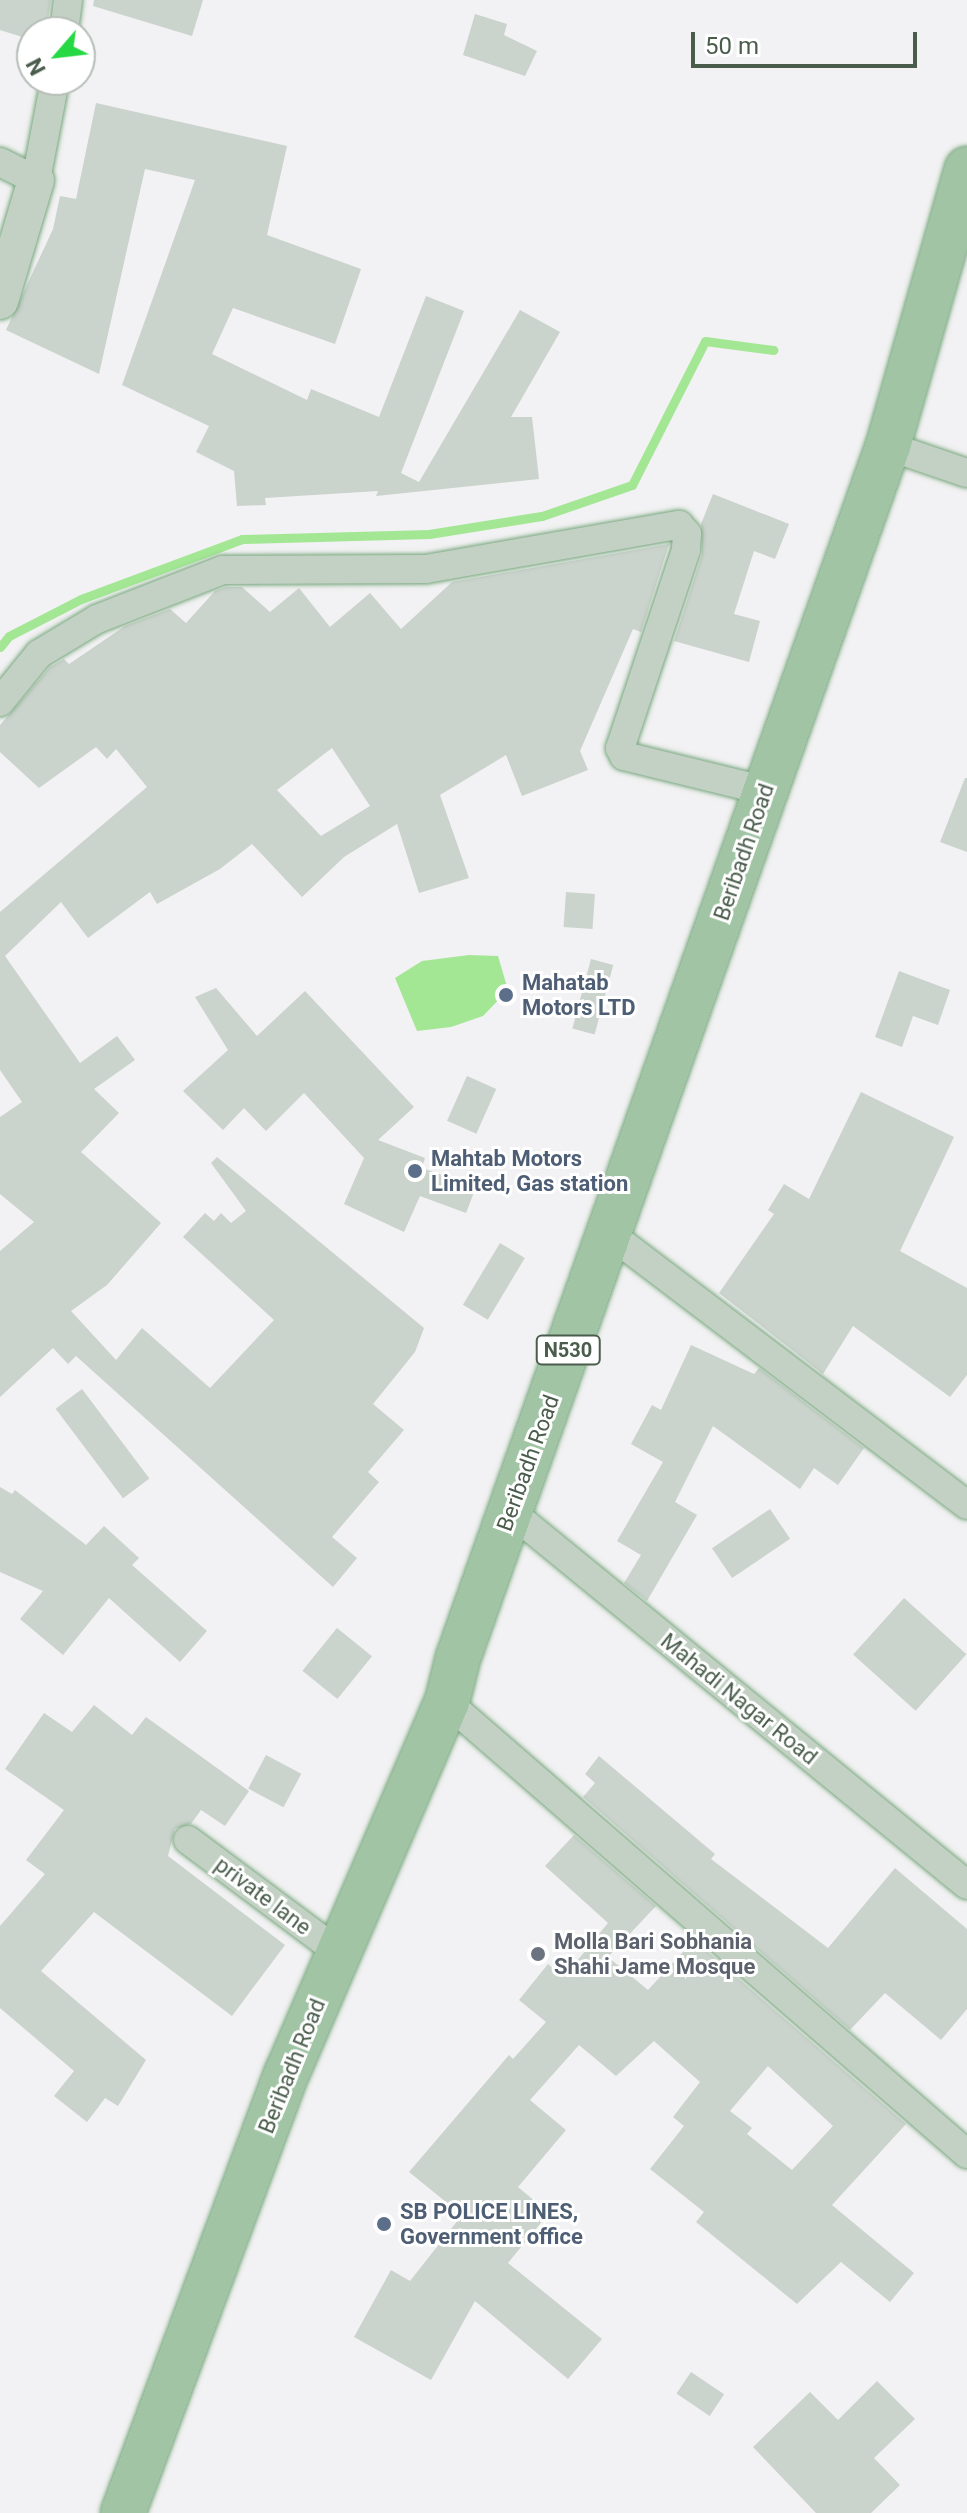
<!DOCTYPE html>
<html>
<head>
<meta charset="utf-8">
<style>
	body { margin:0 }
	#map { position:relative; width:967px; height:2513px; overflow:hidden; background:#f2f1f3; font-family:Roboto,sans-serif }
	div>[style] { position:absolute }
	[style*='--x'] { left:calc(var(--x)*1px); top:calc(var(--y)*1px); width:calc(var(--w)*1px); rotate:calc(var(--a)*1deg) }
	.water>* { inset:0; background:#a3e794 }
	.stream>* { height:9px; margin:-4.5px; padding:0 4.5px; transform-origin:4.5px; border-radius:4.5px; background:#a3e794 }
	.building>* { inset:0; background:#cbd3cd; transform-origin:0 0 }
	.roads { filter:drop-shadow(0 0 2px #78a87e) drop-shadow(0 0 2px #78a87e) }
	.minor>* { height:28px; margin:-14px; padding:0 14px; transform-origin:14px; border-radius:14px; background:#c3d1c4 }
	.tertiary>* { height:36px; margin:-18px; padding:0 18px; transform-origin:18px; border-radius:18px; background:#c3d1c4 }
	.trunk>* { height:44px; margin:-22px; padding:0 22px; transform-origin:22px; border-radius:22px; background:#a0c4a4 }
	.dots>* { width:22px; height:22px; translate:-50% -50%; box-sizing:border-box; border:4px solid #fff; border-radius:50% }
	span { translate:-50% -50%; white-space:nowrap; text-align:center; line-height:1.15; -webkit-text-stroke:6px #fff; paint-order:stroke }
	.shield-label span { padding:2px 6px; background:#fff; border:2px solid; border-radius:6px; -webkit-text-stroke-width:0 }
	.shield-label { font-size:20px; color:#4a5d4c; font-weight:700 }
	.street-label { font-size:22px; color:#4a5d4c }
	.service-label { font-size:22px; color:#4e5e75; font-weight:700 }
	.left { translate:0 -50%; text-align:left }
	.worship-label { font-size:22px; color:#5b616d; font-weight:700 }
	.north { position:absolute; left:16px; top:16px; width:80px; height:80px; box-sizing:border-box; background:#fff; border:2px solid #b7beb7; border-radius:50%; rotate:242deg; font-size:22px; font-weight:700; line-height:32px; text-align:center; color:#4a5d4c }
	.north::after { content:''; display:block; margin:auto; width:28px; height:36px; background:#26d844; clip-path:polygon(50% 0,100% 100%,50% 72%,0 100%) }
	.scale { position:absolute; left:691px; top:32px; width:226px; height:36px; box-sizing:border-box; border:4px solid #4a5d4c; border-top:0; padding-left:10px; font-size:24px; line-height:28px; white-space:nowrap; color:#4a5d4c; -webkit-text-stroke:6px #fff; paint-order:stroke }
</style>
</head>
<body>
<div id="map">
	<div class="water">
		<div style="clip-path:polygon(469px 955px,498px 956px,508px 990px,483px 1016px,451px 1027px,417px 1031px,395px 978px,422px 961px)"></div>
	</div>
	<div class="stream">
		<div style="--x:0;--y:647;--w:14;--a:-51"></div>
		<div style="--x:9;--y:636;--w:81;--a:-27.2"></div>
		<div style="--x:81;--y:599;--w:172;--a:-20.4"></div>
		<div style="--x:242;--y:539;--w:187;--a:-1.5"></div>
		<div style="--x:429;--y:534;--w:114;--a:-9.1"></div>
		<div style="--x:542;--y:516;--w:95;--a:-19"></div>
		<div style="--x:632;--y:485;--w:161;--a:-63.1"></div>
		<div style="--x:705;--y:341;--w:69;--a:7.5"></div>
	</div>
	<div class="building">
		<div style="clip-path:polygon(0 0,51px 0,46px 32px,32px 32px,32px 40px,0 30px)"></div>
		<div style="clip-path:polygon(94px 0,203px 0,192px 36px,93px 6px)"></div>
		<div style="clip-path:polygon(475px 14px,507px 24px,504px 35px,537px 51px,525px 76px,463px 55px)"></div>
		<div style="clip-path:polygon(96px 103px,287px 146px,267px 235px,361px 269px,335px 344px,233px 308px,212px 354px,307px 400px,311px 389px,379px 417px,426px 296px,464px 311px,401px 473px,419px 482px,520px 310px,560px 332px,511px 417px,532px 417px,539px 479px,376px 496px,378px 491px,265px 498px,266px 505px,237px 506px,234px 471px,196px 452px,209px 426px,122px 385px,195px 180px,145px 169px,99px 374px,6px 330px,53px 229px,60px 196px,76px 199px)"></div>
		<div style="clip-path:polygon(713px 494px,789px 524px,775px 559px,754px 551px,734px 614px,760px 621px,749px 662px,674px 641px,702px 555px,701px 524px)"></div>
		<div style="clip-path:polygon(evenodd,669px 544px,641px 632px,633px 629px,580px 751px,588px 770px,522px 796px,506px 755px,440px 795px,469px 878px,419px 893px,397px 824px,344px 857px,302px 897px,252px 844px,220px 869px,157px 904px,150px 892px,88px 938px,61px 902px,5px 956px,80px 1063px,117px 1036px,135px 1060px,94px 1089px,119px 1113px,81px 1152px,161px 1223px,107px 1285px,71px 1311px,116px 1360px,142px 1328px,210px 1388px,274px 1320px,183px 1237px,205px 1213px,214px 1221px,221px 1213px,231px 1223px,246px 1211px,211px 1163px,217px 1157px,424px 1328px,415px 1352px,373px 1404px,404px 1430px,368px 1472px,379px 1482px,332px 1537px,357px 1558px,333px 1587px,76px 1356px,68px 1364px,53px 1348px,0 1397px,0 1251px,34px 1222px,0 1194px,0 1117px,22px 1102px,0 1070px,0 912px,147px 787px,116px 749px,107px 759px,96px 747px,39px 788px,0 752px,0 725px,50px 667px,64px 659px,69px 664px,125px 626px,170px 609px,186px 623px,215px 591px,226px 587px,242px 587px,270px 612px,299px 588px,330px 627px,370px 593px,401px 629px,452px 582px,669px 544px,332px 748px,370px 806px,321px 836px,277px 790px,332px 748px)"></div>
		<div style="clip-path:polygon(965px 778px,967px 778px,967px 852px,940px 842px)"></div>
		<div style="left:566px;top:892px;width:29px;height:35px;rotate:4deg"></div>
		<div style="left:591px;top:959px;width:23px;height:72px;rotate:15deg"></div>
		<div style="clip-path:polygon(899px 971px,950px 990px,938px 1025px,913px 1016px,902px 1047px,875px 1037px)"></div>
		<div style="clip-path:polygon(216px 988px,257px 1036px,305px 991px,414px 1107px,378px 1140px,425px 1158px,422px 1168px,476px 1187px,466px 1213px,420px 1196px,404px 1232px,344px 1204px,364px 1158px,304px 1093px,266px 1131px,244px 1108px,223px 1130px,183px 1091px,228px 1050px,195px 997px)"></div>
		<div style="left:467px;top:1076px;width:32px;height:49px;rotate:24deg"></div>
		<div style="clip-path:polygon(861px 1092px,954px 1137px,900px 1251px,967px 1288px,967px 1375px,950px 1397px,853px 1326px,823px 1374px,719px 1293px,774px 1214px,768px 1210px,784px 1184px,809px 1199px)"></div>
		<div style="left:500px;top:1243px;width:29px;height:72px;rotate:31deg"></div>
		<div style="clip-path:polygon(691px 1345px,754px 1374px,759px 1368px,864px 1448px,838px 1485px,814px 1468px,800px 1489px,713px 1426px,675px 1502px,697px 1515px,647px 1601px,624px 1583px,641px 1555px,617px 1541px,663px 1462px,631px 1444px,652px 1405px,661px 1410px)"></div>
		<div style="left:82px;top:1389px;width:112px;height:33px;rotate:53deg"></div>
		<div style="clip-path:polygon(0 1487px,12px 1494px,15px 1490px,86px 1545px,104px 1526px,139px 1558px,132px 1565px,207px 1631px,180px 1662px,109px 1598px,63px 1655px,20px 1619px,43px 1591px,0 1572px)"></div>
		<div style="left:770px;top:1509px;width:36px;height:70px;rotate:56deg"></div>
		<div style="left:904px;top:1598px;width:84px;height:76px;rotate:42deg"></div>
		<div style="left:337px;top:1628px;width:45px;height:55px;rotate:39deg"></div>
		<div style="clip-path:polygon(94px 1705px,132px 1735px,146px 1717px,249px 1791px,225px 1826px,201px 1810px,191px 1824px,175px 1829px,168px 1856px,285px 1945px,232px 2016px,94px 1912px,41px 1971px,146px 2060px,118px 2106px,105px 2098px,87px 2122px,54px 2096px,74px 2071px,0 2008px,0 1926px,45px 1874px,26px 1860px,64px 1810px,5px 1769px,44px 1713px,72px 1732px)"></div>
		<div style="left:266px;top:1755px;width:40px;height:38px;rotate:28deg"></div>
		<div style="clip-path:polygon(599px 1756px,715px 1854px,711px 1859px,828px 1948px,895px 1868px,967px 1929px,967px 2009px,941px 2040px,885px 1993px,850px 2030px,583px 1797px,595px 1783px,585px 1774px)"></div>
		<div style="clip-path:polygon(evenodd,574px 1835px,656px 1906px,608px 1957px,648px 1990px,694px 1940px,906px 2124px,832px 2205px,914px 2273px,890px 2302px,841px 2262px,797px 2304px,696px 2222px,704px 2212px,650px 2169px,684px 2126px,673px 2117px,700px 2082px,654px 2041px,616px 2076px,579px 2045px,530px 2100px,566px 2130px,518px 2187px,549px 2213px,508px 2263px,602px 2339px,568px 2379px,475px 2301px,431px 2380px,354px 2337px,391px 2270px,410px 2281px,462px 2215px,409px 2172px,509px 2055px,513px 2059px,546px 2022px,519px 2000px,548px 1964px,564px 1977px,608px 1923px,545px 1866px,574px 1835px,768px 2066px,833px 2126px,792px 2170px,747px 2134px,752px 2128px,730px 2111px,768px 2066px)"></div>
		<div style="left:691px;top:2372px;width:40px;height:26px;rotate:34deg"></div>
		<div style="clip-path:polygon(877px 2381px,915px 2419px,874px 2458px,900px 2485px,871px 2513px,816px 2513px,753px 2447px,810px 2392px,838px 2420px)"></div>
	</div>
	<div class="roads">
		<div class="minor">
			<div style="--x:64;--y:32;--w:32;--a:-83"></div>
			<div style="--x:0;--y:162;--w:40;--a:26.6"></div>
			<div style="--x:36;--y:180;--w:102;--a:-79.2"></div>
			<div style="--x:888;--y:446;--w:83;--a:18.9"></div>
			<div style="--x:0;--y:702;--w:62;--a:-50.9"></div>
			<div style="--x:39;--y:654;--w:68;--a:-31.1"></div>
			<div style="--x:97;--y:619;--w:135;--a:-21.3"></div>
			<div style="--x:223;--y:570;--w:203;--a:-0.3"></div>
			<div style="--x:426;--y:569;--w:257;--a:-9.9"></div>
			<div style="--x:679;--y:525;--w:12;--a:48"></div>
			<div style="--x:687;--y:534;--w:16;--a:94"></div>
			<div style="--x:686;--y:550;--w:209;--a:108.4"></div>
			<div style="--x:620;--y:748;--w:9;--a:63"></div>
			<div style="--x:624;--y:756;--w:146;--a:13.8"></div>
			<div style="--x:610;--y:1234;--w:448;--a:37.2"></div>
			<div style="--x:511;--y:1512;--w:589;--a:39.28"></div>
			<div style="--x:447;--y:1702;--w:689;--a:41"></div>
			<div style="--x:188;--y:1840;--w:187;--a:36.7"></div>
		</div>
		<div class="tertiary">
			<div style="--x:0;--y:301;--w:126;--a:-73.4"></div>
		</div>
		<div class="trunk">
			<div style="--x:123;--y:2513;--w:470;--a:-69.6"></div>
			<div style="--x:287;--y:2073;--w:404;--a:-66.7"></div>
			<div style="--x:447;--y:1702;--w:45;--a:-76"></div>
			<div style="--x:458;--y:1658;--w:1286;--a:-70.47"></div>
			<div style="--x:888;--y:446;--w:288;--a:-74.1"></div>
		</div>
	</div>
	<div class="dots">
		<div style="left:506px;top:995px;background:#5c6f8a"></div>
		<div style="left:415px;top:1171px;background:#5c6f8a"></div>
		<div style="left:538px;top:1954px;background:#6b7280"></div>
		<div style="left:384px;top:2224px;background:#5c6f8a"></div>
	</div>
	<div class="shield-label">
		<span style="left:568px;top:1350px">N530</span>
	</div>
	<div class="street-label">
		<span style="left:744px;top:852px;rotate:-71deg">Beribadh Road</span>
		<span style="left:528px;top:1463px;rotate:-70deg">Beribadh Road</span>
		<span style="left:739px;top:1699px;rotate:39deg">Mahadi Nagar Road</span>
		<span style="left:263px;top:1896px;rotate:37deg">private lane</span>
		<span style="left:292px;top:2066px;rotate:-68deg">Beribadh Road</span>
	</div>
	<div class="service-label">
		<span class="left" style="left:522px;top:995px">Mahatab<br>Motors LTD</span>
		<span class="left" style="left:431px;top:1171px">Mahtab Motors<br>Limited, Gas station</span>
		<span class="left" style="left:400px;top:2224px">SB POLICE LINES,<br>Government office</span>
	</div>
	<div class="worship-label">
		<span class="left" style="left:554px;top:1954px">Molla Bari Sobhania<br>Shahi Jame Mosque</span>
	</div>
	<div class="north">N</div>
	<div class="scale">50 m</div>
</div>
</body>
</html>
